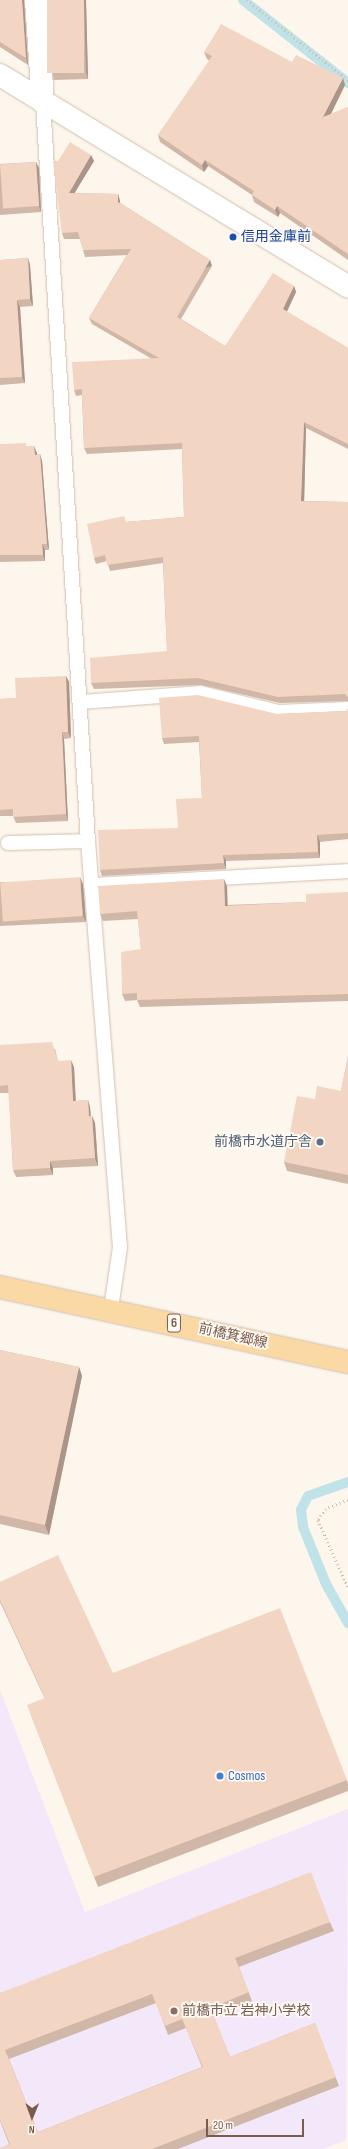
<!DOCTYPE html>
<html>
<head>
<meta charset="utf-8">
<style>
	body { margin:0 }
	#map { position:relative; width:348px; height:2149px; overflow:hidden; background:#fdf6ec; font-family:"Sofia Sans Condensed","Noto Sans JP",sans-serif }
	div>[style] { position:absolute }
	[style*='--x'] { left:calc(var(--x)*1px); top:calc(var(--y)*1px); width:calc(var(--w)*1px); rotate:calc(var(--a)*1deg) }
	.education>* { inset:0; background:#f3e8fa }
	.stream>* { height:10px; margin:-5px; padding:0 5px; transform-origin:5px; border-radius:5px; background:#bfe3e8 }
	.path>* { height:2.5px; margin-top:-1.25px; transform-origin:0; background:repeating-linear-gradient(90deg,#d9b8a5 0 1px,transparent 0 4px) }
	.roads { filter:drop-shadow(0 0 1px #d1beb0) drop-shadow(0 0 1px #d1beb0) }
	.lane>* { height:14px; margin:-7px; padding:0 7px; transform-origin:7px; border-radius:7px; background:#fff }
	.street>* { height:22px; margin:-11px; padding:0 11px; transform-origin:11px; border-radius:11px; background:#fff }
	.secondary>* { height:22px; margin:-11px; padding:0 11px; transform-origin:11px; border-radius:11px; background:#fff }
	.primary>* { height:22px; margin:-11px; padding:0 11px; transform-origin:11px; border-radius:11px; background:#fbd9a5 }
	.wall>* { inset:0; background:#d1b7a8 }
	.shaded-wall>* { inset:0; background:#aa9588; transform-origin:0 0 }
	.building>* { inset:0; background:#f3d5c3; transform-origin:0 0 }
	.dots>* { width:11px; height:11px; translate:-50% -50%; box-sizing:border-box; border:2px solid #fffaf3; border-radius:50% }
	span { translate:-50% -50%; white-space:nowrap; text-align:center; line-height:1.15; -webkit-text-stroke:3.5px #fffaf3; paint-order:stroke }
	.shield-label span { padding:1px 3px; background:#fffaf3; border:1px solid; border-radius:3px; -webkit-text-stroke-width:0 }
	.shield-label { font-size:13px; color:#7a5c4d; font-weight:700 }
	.transit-label { font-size:14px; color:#164399 }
	.left { translate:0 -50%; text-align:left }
	.service-label { font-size:14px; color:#4e5e75 }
	.right { translate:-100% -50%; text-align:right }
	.street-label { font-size:14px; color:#7a5c4d }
	.shop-label { font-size:14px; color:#366cbe }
	.education-label { font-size:14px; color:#785e54 }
	.north { position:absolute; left:12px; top:2097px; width:40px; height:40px; -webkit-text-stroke:3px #fffaf3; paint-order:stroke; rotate:181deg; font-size:11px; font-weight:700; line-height:16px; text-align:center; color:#7a5c4d }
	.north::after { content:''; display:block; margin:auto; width:14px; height:18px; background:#7a5c4d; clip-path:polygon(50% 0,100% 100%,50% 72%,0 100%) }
	.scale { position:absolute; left:206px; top:2119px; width:98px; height:18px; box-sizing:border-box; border:2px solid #7a5c4d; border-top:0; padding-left:5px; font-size:12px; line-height:14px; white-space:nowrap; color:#7a5c4d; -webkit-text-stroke:3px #fffaf3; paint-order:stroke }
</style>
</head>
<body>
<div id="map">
	<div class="education">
		<div style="clip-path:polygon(0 1690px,85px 1912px,348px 1809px,346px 2140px,323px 2149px,0 2149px)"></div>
	</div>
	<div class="stream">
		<div style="--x:243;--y:0;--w:134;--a:38.3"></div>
		<div style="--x:348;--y:1482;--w:42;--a:160.7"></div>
		<div style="--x:308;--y:1496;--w:16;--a:117"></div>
		<div style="--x:301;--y:1510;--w:17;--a:83"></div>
		<div style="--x:303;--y:1527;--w:61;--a:68"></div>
		<div style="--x:326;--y:1584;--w:45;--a:60.6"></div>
	</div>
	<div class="path">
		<div style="--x:247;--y:0;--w:129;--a:38.4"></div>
		<div style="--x:348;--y:1500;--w:24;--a:158"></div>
		<div style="--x:326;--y:1509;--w:14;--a:126"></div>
		<div style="--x:318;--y:1520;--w:73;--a:65.9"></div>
	</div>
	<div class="roads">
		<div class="lane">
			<div style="--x:43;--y:102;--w:740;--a:86.52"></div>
			<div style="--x:88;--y:841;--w:407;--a:85.5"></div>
			<div style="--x:120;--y:1247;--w:63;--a:98.3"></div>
			<div style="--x:81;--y:702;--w:120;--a:-4.3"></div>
			<div style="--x:201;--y:693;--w:80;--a:13.7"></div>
			<div style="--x:279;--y:712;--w:69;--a:-2.5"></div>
			<div style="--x:8;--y:843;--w:80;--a:-1.4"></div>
			<div style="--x:91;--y:885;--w:257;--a:-3.1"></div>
		</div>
		<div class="street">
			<div style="--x:36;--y:0;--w:102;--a:86.1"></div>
		</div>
		<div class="secondary">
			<div style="--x:0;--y:75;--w:407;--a:31.3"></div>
		</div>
		<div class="primary">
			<div style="--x:0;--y:1287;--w:356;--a:12.2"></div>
		</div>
	</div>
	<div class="wall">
		<div style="clip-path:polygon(0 0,24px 0,28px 65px,0 47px)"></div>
		<div style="clip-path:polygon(47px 0,86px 0,88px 79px,54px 80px,52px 73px)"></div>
		<div style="clip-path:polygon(204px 52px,292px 62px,345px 85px,331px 114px,348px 107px,348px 260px,280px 213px,278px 217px,254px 202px,252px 195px,208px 166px,204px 172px,160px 142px,158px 135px,210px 61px,207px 59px)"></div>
		<div style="clip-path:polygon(91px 155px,94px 161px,74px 193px,118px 194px,120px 201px,120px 203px,210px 260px,212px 266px,181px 319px,225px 346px,294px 286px,296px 292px,287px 312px,348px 348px,348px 449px,306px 428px,304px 501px,348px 502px,348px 701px,280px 703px,201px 685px,94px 689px,91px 683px,167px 651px,163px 563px,110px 571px,107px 561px,96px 564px,94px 558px,126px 522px,184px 517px,182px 449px,87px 454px,84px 448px,82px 395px,76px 396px,74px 390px,152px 359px,92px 324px,89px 318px,127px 255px,85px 257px,80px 239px,64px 239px,62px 233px,58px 161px)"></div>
		<div style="clip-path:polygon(36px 162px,39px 168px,41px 212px,0 215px,0 164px)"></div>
		<div style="clip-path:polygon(28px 258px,30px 265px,33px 306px,20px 307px,25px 383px,0 385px,0 260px)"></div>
		<div style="clip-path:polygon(0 444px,27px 446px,34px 446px,37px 454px,40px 454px,42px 461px,49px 550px,45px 550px,45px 561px,0 562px)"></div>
		<div style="clip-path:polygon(66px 676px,69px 682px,71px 738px,64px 739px,68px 821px,16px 823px,13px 816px,0 816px,0 699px,16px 698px)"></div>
		<div style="clip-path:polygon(348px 709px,348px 839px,320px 842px,320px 858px,226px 861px,226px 869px,102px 876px,100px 870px,178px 828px,202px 798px,199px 742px,164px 744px,162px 738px,277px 714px,346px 711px)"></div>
		<div style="clip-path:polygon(0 882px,83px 884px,86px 922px,0 926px)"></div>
		<div style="clip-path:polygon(227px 886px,227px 905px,306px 902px,348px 892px,348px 1001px,140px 1007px,137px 1000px,125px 1001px,122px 994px,141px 949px,138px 919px,103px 921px,100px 914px)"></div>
		<div style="clip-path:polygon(0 1045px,55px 1049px,58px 1061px,74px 1067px,76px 1101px,88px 1100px,90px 1107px,91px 1116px,92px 1116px,95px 1123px,98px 1166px,53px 1168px,53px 1175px,16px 1177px,13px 1170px,9px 1093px,0 1093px)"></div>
		<div style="clip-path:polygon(348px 1056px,348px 1184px,287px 1171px,284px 1162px,315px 1099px,341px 1091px)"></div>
		<div style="clip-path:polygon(0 1350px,79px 1367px,82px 1376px,49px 1535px,0 1524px)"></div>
		<div style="clip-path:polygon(0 1582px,113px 1673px,347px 1780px,348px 1784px,348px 1791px,98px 1887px,31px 1715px,45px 1699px,0 1602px)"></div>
		<div style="clip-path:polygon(evenodd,330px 1922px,334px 1931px,239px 1967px,252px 2001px,214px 2017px,230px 2057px,315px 2023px,339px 2086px,178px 2149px,0 2149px,9px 2144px,0 2121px,0 1993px,330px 1922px,156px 2003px,168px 2035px,186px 2028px,202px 2067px,38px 2132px,9px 2059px,156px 2003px)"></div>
	</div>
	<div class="shaded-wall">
		<div style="clip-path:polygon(22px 0,24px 0,28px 65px,26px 58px)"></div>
		<div style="clip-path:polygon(84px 0,86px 0,88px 79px,86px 72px)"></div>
		<div style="clip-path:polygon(343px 78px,345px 85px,326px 124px,323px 117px)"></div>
		<div style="clip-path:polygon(91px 155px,94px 161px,71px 199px,69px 193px)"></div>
		<div style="clip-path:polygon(205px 160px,208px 166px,204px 172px,202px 165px)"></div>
		<div style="clip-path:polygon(36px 162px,39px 168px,41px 212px,39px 206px)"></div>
		<div style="clip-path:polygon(118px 194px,120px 201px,120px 208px,118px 202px)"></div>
		<div style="clip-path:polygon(277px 206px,280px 213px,278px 217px,275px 210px)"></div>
		<div style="clip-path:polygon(28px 258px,30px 265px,33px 306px,30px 299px)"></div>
		<div style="left:210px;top:260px;width:6px;height:66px;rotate:72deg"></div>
		<div style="clip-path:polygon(294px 286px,296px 292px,285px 315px,283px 309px)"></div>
		<div style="clip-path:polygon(17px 300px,20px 307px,25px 383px,22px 377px)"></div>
		<div style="clip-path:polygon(304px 422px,306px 428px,304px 507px,301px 501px)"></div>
		<div style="clip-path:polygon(34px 446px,37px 453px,37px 461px,35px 455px)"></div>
		<div style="clip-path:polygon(40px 454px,42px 461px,49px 550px,47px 544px)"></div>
		<div style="clip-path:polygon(42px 544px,45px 550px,45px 561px,43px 555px)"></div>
		<div style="clip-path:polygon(66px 676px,69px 682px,71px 738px,68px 732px)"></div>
		<div style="clip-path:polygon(62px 732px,64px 739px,68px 821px,66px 814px)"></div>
		<div style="clip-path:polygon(317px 835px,320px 842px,320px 858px,318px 852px)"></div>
		<div style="clip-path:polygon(223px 855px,226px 861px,226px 869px,224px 863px)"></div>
		<div style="clip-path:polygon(80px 877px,83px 884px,86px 922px,83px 916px)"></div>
		<div style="clip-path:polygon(224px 879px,227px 886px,228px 913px,225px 906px)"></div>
		<div style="clip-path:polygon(71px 1060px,74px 1067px,76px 1108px,73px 1101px)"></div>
		<div style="clip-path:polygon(88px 1100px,90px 1107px,91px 1123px,89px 1116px)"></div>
		<div style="clip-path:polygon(92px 1116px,95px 1123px,98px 1166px,95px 1158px)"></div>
		<div style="clip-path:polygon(50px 1161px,53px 1168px,53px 1175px,50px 1168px)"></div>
		<div style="clip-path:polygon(79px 1367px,82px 1376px,49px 1535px,45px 1525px)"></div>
	</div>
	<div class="building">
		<div style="clip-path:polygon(0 0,22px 0,26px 58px,0 42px)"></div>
		<div style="left:47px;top:0;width:37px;height:73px"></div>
		<div style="clip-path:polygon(221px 24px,292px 62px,296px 55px,343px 78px,323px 117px,348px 107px,348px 254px,277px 206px,275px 210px,252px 195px,254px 191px,205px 160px,202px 165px,158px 135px,212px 56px,204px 52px)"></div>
		<div style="clip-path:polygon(70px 142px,91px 155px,69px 193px,118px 194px,118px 202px,210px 260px,177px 317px,225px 346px,273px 273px,294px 286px,283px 309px,348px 348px,348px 444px,304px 422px,301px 501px,348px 502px,348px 697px,345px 694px,278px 697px,198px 678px,91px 683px,90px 658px,167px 651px,163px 557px,107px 565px,105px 555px,94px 558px,87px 524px,124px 516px,126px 522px,184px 517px,182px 443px,84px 448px,82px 389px,74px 390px,72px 362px,159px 358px,89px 318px,131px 249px,83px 250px,78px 232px,62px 233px,53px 161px,58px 161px)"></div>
		<div style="left:36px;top:162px;width:44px;height:36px;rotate:86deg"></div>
		<div style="clip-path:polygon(28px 258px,30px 299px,17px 300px,22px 377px,0 378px,0 260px)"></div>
		<div style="clip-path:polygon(26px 443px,26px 446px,34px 446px,35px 455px,40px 454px,47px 544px,42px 544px,43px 555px,0 555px,0 444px)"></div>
		<div style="clip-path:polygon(66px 676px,68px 732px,62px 732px,66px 814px,13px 817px,13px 809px,0 810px,0 699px,16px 698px,15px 678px)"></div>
		<div style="clip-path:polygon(198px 695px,277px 714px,346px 711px,348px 709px,348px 833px,317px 835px,318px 852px,223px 855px,224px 863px,100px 870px,98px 830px,178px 828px,176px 799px,202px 798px,199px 736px,162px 738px,159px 698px)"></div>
		<div style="left:80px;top:877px;width:39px;height:80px;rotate:86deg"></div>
		<div style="clip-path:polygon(224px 879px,225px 906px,306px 902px,306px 894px,348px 892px,348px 994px,137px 1000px,137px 993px,122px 994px,121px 952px,141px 949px,137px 911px,100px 914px,98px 886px)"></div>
		<div style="clip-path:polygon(52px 1042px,58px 1061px,71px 1060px,73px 1101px,88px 1100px,89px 1116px,92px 1116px,95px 1158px,50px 1161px,50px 1168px,13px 1170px,8px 1085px,0 1086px,0 1045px)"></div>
		<div style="clip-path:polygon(348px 1056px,348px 1175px,284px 1162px,297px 1096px,315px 1099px,317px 1086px,341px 1091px)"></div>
		<div style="clip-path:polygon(0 1350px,79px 1367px,45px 1525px,0 1515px)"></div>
		<div style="clip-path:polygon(58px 1555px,113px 1673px,280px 1608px,347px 1780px,94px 1877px,27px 1705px,45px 1698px,0 1600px,0 1582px)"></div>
		<div style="clip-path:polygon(evenodd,311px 1872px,330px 1922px,235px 1958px,249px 1992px,211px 2008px,230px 2057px,315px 2023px,336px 2077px,152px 2149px,0 2149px,0 2148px,10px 2144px,0 2120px,0 1993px,311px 1872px,152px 1994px,165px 2026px,182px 2019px,203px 2067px,38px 2132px,5px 2050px,152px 1994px)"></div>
	</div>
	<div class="dots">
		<div style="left:233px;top:237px;background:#1a4fb4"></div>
		<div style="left:320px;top:1142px;background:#5c6f8a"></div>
		<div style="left:220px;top:1776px;background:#3f7fe0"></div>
		<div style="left:174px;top:2011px;background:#8d6e63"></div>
	</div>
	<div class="shield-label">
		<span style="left:174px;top:1323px">6</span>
	</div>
	<div class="transit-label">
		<span class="left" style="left:241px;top:237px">信用金庫前</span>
	</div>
	<div class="service-label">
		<span class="right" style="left:312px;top:1142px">前橋市水道庁舎</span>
	</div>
	<div class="street-label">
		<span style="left:233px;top:1336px;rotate:13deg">前橋箕郷線</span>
	</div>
	<div class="shop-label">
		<span class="left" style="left:228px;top:1776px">Cosmos</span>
	</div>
	<div class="education-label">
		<span class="left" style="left:182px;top:2011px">前橋市立 岩神小学校</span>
	</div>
	<div class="north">N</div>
	<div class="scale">20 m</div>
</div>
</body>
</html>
